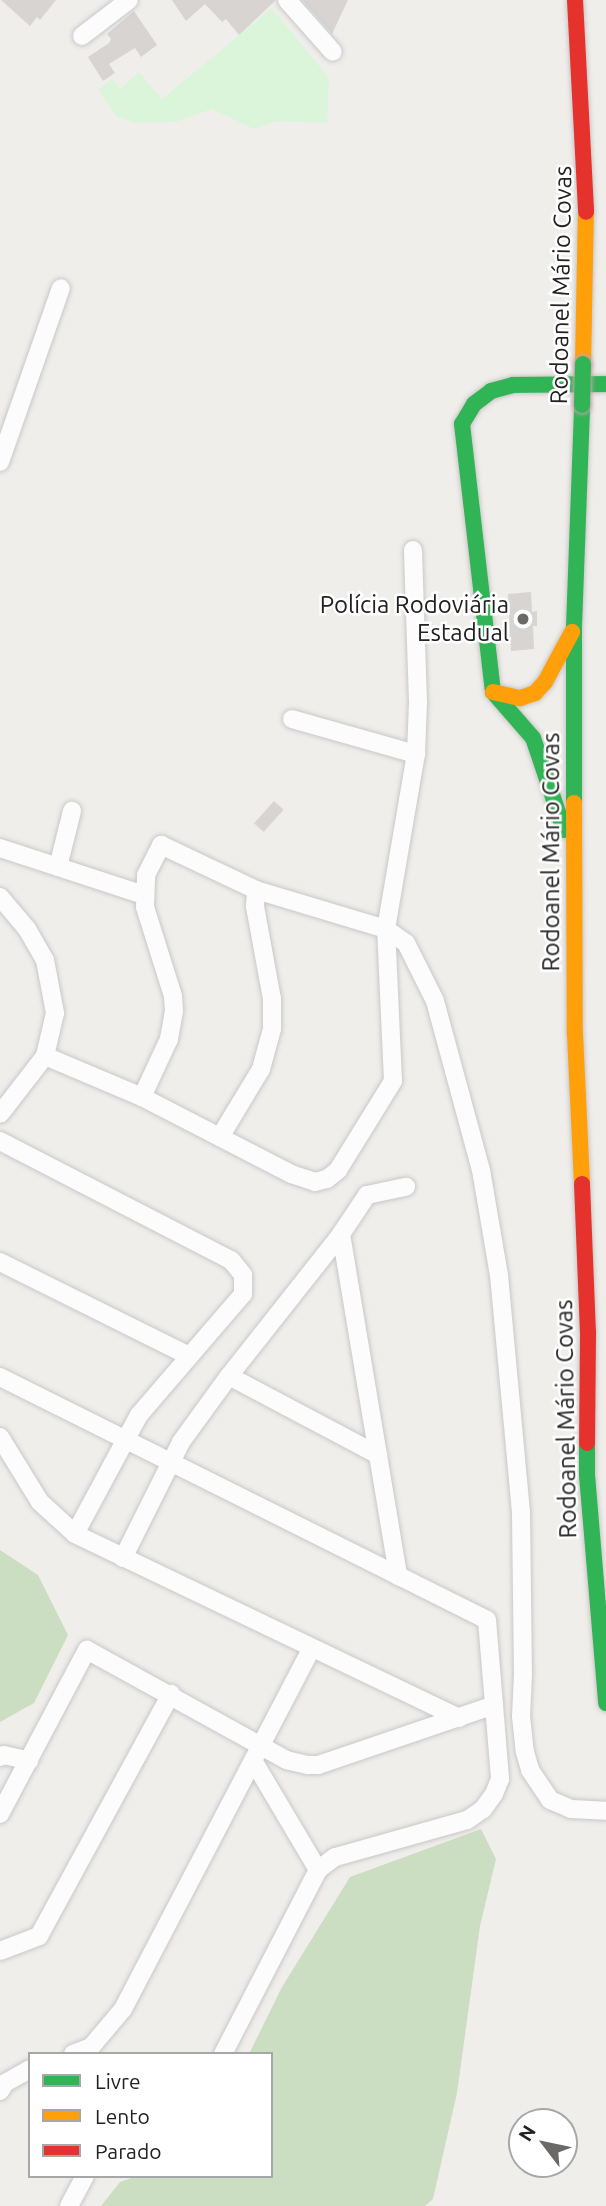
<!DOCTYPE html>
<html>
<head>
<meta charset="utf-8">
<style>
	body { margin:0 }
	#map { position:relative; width:606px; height:2206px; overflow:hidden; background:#f0eeeb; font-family:Ubuntu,sans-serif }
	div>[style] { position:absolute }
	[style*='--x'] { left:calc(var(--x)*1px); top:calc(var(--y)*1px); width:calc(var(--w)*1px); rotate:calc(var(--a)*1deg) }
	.forest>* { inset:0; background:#cbdec1 }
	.park>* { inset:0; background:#daf5da }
	.building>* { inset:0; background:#d7d4d2; transform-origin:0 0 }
	.roads { filter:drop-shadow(0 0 2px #c9c8c7) drop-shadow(0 0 2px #c9c8c7) }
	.street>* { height:18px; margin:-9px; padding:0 9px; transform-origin:9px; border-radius:9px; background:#fdfcfc }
	.fast>* { height:16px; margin:-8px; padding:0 8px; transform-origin:8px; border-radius:8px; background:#30b455 }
	.slow>* { height:16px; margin:-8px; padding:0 8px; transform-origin:8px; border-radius:8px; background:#ff9f0a }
	.jam>* { height:16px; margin:-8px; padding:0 8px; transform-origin:8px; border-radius:8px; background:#e5322d }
	.bridges { filter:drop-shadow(0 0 2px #c5a2ac) drop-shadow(0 0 2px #c5a2ac) }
	.fast-bridge>* { height:16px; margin:-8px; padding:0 8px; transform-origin:8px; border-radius:8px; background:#30b455 }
	.dots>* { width:19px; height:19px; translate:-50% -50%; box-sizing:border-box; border:4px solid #fff; border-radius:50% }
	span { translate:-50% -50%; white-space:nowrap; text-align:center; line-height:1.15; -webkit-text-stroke:5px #fff; paint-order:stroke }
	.street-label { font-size:24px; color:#222 }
	.poi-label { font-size:24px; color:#222 }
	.right { translate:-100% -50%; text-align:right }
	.legend { position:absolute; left:28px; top:2052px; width:245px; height:126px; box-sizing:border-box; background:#fff; border:2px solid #a7a7a7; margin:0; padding:9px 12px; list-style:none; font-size:21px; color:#222 }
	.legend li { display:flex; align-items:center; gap:14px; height:35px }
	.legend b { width:35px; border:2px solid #a7a7a7 }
	.north { position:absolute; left:508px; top:2108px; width:70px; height:70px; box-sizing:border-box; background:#fff; border:2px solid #a7a7a7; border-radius:50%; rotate:302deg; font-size:19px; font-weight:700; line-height:28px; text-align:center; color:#222 }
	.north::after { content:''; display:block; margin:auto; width:24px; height:32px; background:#6a6968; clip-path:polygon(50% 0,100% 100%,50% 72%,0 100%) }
</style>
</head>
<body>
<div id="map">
	<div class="forest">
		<div style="clip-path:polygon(0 1550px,38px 1575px,68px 1635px,34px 1703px,0 1722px)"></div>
		<div style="clip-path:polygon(481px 1829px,496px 1859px,480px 1926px,457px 2093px,433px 2199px,425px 2206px,101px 2206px,120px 2182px,137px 2176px,271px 2176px,271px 2054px,249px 2054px,282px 1987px,350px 1877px)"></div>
	</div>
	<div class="park">
		<div style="clip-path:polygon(272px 8px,329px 78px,327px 123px,277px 121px,254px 129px,212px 109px,175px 122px,135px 123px,117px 117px,98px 90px,112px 79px,120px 89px,139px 72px,162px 99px)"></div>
	</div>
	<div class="building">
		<div style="clip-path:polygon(1px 0,56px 0,40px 20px,37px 17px,30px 26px)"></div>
		<div style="clip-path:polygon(172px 0,276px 0,239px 35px,226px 19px,222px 22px,205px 4px,186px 21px)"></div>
		<div style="clip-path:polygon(302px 0,348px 0,332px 34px)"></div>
		<div style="clip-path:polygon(134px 11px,157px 45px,141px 57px,135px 48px,109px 64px,115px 73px,103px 81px,88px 57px,109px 43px,111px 39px,107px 34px)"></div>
		<div style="clip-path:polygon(531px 592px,532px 612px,537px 611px,537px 626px,533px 626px,534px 649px,511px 651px,508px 594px)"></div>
		<div style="left:274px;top:801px;width:13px;height:30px;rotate:42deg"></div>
	</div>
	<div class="roads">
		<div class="street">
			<div style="--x:287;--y:0;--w:69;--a:48.5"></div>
			<div style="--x:82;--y:36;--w:59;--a:-37.5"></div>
			<div style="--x:0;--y:462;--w:184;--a:-70.7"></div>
			<div style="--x:292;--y:719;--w:129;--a:15.8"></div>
			<div style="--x:0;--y:848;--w:151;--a:18.1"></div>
			<div style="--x:58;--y:867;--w:58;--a:-76"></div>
			<div style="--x:0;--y:897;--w:42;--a:49.8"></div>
			<div style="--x:27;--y:929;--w:36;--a:60"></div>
			<div style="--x:45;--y:960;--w:54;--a:79.3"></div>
			<div style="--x:55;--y:1013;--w:44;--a:103.1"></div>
			<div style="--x:45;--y:1056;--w:73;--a:127.8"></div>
			<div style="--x:45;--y:1056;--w:105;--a:22.9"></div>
			<div style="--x:142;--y:1097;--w:168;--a:27.3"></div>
			<div style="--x:291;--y:1174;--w:25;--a:18"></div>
			<div style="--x:315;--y:1182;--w:12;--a:-14"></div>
			<div style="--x:327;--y:1179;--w:14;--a:-39"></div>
			<div style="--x:338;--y:1170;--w:105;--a:-58.3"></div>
			<div style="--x:393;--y:1081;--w:152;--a:-92.6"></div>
			<div style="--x:386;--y:929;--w:178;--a:-80.3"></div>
			<div style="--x:416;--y:754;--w:52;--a:-87.8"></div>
			<div style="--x:418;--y:702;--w:152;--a:-91.9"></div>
			<div style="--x:142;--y:1097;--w:64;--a:-65"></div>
			<div style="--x:169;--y:1039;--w:28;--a:-80"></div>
			<div style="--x:174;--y:1011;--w:15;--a:-94"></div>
			<div style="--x:173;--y:996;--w:93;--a:-107.5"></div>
			<div style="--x:145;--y:907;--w:32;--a:-88"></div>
			<div style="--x:146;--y:875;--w:34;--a:-63"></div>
			<div style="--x:161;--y:845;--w:105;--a:25.3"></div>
			<div style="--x:256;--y:890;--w:136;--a:16.7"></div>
			<div style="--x:386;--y:929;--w:24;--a:35"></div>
			<div style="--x:406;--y:943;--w:65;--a:63.4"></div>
			<div style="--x:435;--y:1001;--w:175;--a:74.8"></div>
			<div style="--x:481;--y:1170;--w:107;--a:80.3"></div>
			<div style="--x:499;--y:1275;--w:239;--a:84.7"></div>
			<div style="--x:521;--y:1513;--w:161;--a:89.3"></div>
			<div style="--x:523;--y:1674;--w:42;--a:92.7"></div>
			<div style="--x:521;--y:1716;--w:36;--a:84"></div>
			<div style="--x:525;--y:1752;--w:19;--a:74"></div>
			<div style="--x:530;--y:1770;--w:36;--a:56"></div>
			<div style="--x:550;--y:1800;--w:23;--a:23"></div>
			<div style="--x:571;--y:1809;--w:35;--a:3"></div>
			<div style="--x:220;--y:1137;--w:79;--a:-58.9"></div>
			<div style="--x:261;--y:1069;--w:41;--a:-74.6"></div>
			<div style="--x:272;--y:1029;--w:30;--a:-90"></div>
			<div style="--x:272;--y:999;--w:95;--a:-100.4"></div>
			<div style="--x:255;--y:906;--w:16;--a:-86"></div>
			<div style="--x:0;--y:1141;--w:260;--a:27.3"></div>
			<div style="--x:231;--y:1260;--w:19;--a:51"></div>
			<div style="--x:243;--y:1275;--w:19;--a:90"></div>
			<div style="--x:243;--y:1294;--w:160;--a:130.7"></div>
			<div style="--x:139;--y:1415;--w:135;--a:118.3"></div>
			<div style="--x:341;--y:1234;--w:347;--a:80.5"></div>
			<div style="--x:0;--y:1262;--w:211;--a:26.4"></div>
			<div style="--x:229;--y:1376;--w:169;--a:27.9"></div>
			<div style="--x:0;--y:1377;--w:544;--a:26.52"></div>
			<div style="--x:487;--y:1620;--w:160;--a:85.3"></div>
			<div style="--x:500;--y:1779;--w:16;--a:112"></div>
			<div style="--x:494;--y:1794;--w:19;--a:126"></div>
			<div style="--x:483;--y:1809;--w:19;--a:145"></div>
			<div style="--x:467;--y:1820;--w:137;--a:164.3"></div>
			<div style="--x:335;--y:1857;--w:21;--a:143"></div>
			<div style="--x:318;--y:1870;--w:207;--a:117.3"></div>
			<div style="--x:0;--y:1437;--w:76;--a:58.4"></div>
			<div style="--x:40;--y:1502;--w:47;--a:42.4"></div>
			<div style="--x:75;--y:1534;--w:426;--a:25.6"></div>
			<div style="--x:123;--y:1558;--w:130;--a:-63.4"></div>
			<div style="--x:181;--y:1442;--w:82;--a:-54"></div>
			<div style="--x:229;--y:1376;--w:181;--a:-51.7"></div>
			<div style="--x:341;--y:1234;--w:47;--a:-56.3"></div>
			<div style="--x:367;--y:1195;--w:40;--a:-12"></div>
			<div style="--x:0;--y:1757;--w:4;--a:-27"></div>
			<div style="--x:4;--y:1755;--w:26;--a:13"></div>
			<div style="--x:254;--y:1762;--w:126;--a:59.3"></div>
			<div style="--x:0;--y:1814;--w:186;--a:-62.1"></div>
			<div style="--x:87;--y:1650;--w:227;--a:28.9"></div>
			<div style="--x:286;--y:1760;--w:23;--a:13"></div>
			<div style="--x:308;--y:1765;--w:10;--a:0"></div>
			<div style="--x:318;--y:1765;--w:186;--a:-18.8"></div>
			<div style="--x:0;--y:1951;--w:42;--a:-21"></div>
			<div style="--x:39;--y:1936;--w:276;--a:-61.4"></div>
			<div style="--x:73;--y:2054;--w:19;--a:-21"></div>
			<div style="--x:91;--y:2047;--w:50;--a:-49.9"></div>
			<div style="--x:123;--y:2009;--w:407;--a:-62.4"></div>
			<div style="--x:0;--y:2091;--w:9;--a:-58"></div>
			<div style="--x:5;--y:2083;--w:29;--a:-29"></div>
			<div style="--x:69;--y:2206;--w:34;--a:-62"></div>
		</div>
		<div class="fast">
			<div style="--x:574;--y:803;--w:176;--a:-90"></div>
			<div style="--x:574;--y:627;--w:222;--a:-87.9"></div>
			<div style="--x:564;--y:830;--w:97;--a:-108.6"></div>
			<div style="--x:533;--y:738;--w:61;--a:-131"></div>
			<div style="--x:493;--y:692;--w:270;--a:-96.6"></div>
			<div style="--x:462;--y:424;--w:23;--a:-59"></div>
			<div style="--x:474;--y:404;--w:21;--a:-37"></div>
			<div style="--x:491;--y:391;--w:23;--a:-15"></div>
			<div style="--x:513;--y:385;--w:93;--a:-0.6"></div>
			<div style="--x:587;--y:1443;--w:32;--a:90"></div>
			<div style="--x:587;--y:1475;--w:229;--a:85.2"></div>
		</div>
		<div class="slow">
			<div style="--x:583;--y:364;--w:152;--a:-88.9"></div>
			<div style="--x:493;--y:692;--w:28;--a:13"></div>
			<div style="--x:520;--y:698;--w:16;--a:-18"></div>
			<div style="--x:535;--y:693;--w:15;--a:-48"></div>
			<div style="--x:545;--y:682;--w:57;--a:-61.6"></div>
			<div style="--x:574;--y:803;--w:231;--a:89.8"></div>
			<div style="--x:575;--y:1034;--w:150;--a:87.3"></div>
		</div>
		<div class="jam">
			<div style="--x:575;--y:0;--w:212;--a:87"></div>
			<div style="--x:582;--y:1184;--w:149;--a:87.7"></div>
			<div style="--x:588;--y:1333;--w:110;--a:90.5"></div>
		</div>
	</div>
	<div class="bridges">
		<div class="fast-bridge">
			<div style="--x:582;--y:405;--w:41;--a:-88.6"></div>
		</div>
	</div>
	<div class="dots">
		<div style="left:523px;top:619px;background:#6a6968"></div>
	</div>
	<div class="street-label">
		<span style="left:561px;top:285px;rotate:-89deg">Rodoanel Mário Covas</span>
		<span style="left:551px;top:852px;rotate:-90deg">Rodoanel Mário Covas</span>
		<span style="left:566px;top:1419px;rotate:-91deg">Rodoanel Mário Covas</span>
	</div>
	<div class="poi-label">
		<span class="right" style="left:509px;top:619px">Polícia Rodoviária<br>Estadual</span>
	</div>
	<ul class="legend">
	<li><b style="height:9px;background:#30b455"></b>Livre</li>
	<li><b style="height:9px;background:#ff9f0a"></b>Lento</li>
	<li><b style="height:9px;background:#e5322d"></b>Parado</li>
	</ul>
	<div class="north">N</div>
</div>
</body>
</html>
